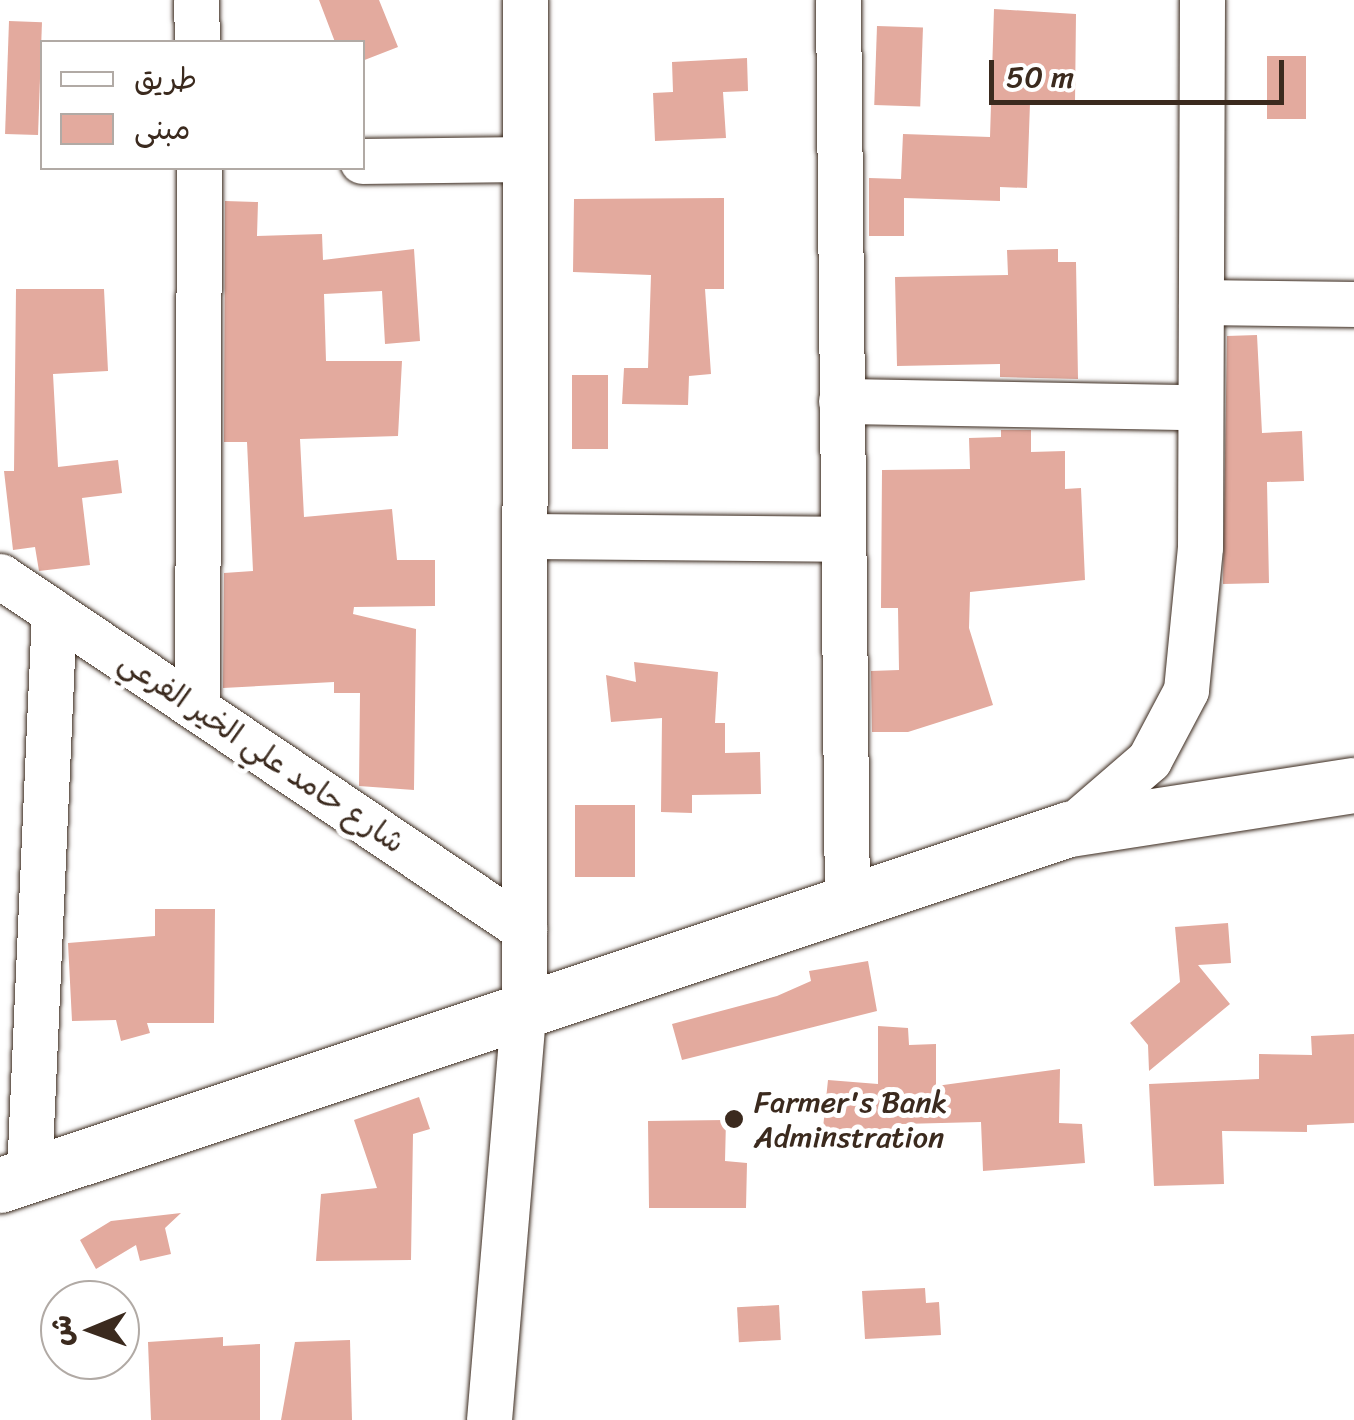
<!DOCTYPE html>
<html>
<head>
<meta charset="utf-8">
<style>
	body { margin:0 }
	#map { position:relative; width:1354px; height:1420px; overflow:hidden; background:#fff; font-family:Sriracha,"Playpen Sans Arabic",sans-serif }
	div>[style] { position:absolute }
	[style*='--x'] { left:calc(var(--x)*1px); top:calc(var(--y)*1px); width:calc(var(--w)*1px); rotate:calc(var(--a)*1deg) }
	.building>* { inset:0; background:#e3aa9e; transform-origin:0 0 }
	.roads { filter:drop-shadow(0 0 2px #3b2a1e) drop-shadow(0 0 2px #3b2a1e) }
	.minor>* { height:45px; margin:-22.5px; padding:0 22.5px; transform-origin:22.5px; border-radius:22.5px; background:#fff }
	.major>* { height:55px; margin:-27.5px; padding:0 27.5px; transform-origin:27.5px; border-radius:27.5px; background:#fff }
	.dots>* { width:28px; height:28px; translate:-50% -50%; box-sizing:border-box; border:5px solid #fff; border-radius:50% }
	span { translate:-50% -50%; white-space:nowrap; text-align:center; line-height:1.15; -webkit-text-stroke:10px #fff; paint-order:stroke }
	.street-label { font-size:30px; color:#3b2a1e }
	.poi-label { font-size:30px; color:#3b2a1e }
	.left { translate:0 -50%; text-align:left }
	.legend { position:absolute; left:40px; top:40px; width:325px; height:130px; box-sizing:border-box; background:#fff; border:2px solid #b1aaa5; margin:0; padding:12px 18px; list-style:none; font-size:30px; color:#3b2a1e }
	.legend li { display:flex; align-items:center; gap:20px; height:50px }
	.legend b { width:50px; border:2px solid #b1aaa5 }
	.north { position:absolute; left:40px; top:1280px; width:100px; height:100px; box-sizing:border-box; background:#fff; border:2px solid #b1aaa5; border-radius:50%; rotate:269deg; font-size:28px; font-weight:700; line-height:40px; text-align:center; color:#3b2a1e }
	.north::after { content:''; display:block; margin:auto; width:35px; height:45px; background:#3b2a1e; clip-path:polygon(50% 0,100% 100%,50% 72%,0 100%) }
	.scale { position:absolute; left:989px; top:60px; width:295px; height:45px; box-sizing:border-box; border:5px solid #3b2a1e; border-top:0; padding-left:12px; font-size:30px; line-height:35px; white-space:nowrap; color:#3b2a1e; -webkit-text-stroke:8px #fff; paint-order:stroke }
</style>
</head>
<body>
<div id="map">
	<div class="building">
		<div style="clip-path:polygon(319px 0,379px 0,398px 47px,362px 61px,362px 42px,335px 42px)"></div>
		<div style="clip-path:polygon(994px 9px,1076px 14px,1075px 103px,1030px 103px,1027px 188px,1000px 187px,1000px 201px,904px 198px,904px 236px,869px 236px,869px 178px,901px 179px,903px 134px,990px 137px)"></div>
		<div style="left:9px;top:21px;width:33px;height:113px;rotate:2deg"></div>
		<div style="left:877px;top:26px;width:46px;height:79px;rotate:2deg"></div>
		<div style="left:1267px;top:56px;width:39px;height:63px"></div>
		<div style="clip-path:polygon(747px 58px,748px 91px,723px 92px,726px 138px,655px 141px,653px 93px,673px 92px,672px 62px)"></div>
		<div style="clip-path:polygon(724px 198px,724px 289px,705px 289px,711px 374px,689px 376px,688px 405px,622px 404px,624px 368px,648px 368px,651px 275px,573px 272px,574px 199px)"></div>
		<div style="clip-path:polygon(225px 201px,258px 202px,257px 236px,322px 234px,323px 260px,414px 249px,420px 341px,385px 344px,382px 291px,324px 294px,326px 361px,402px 361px,398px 436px,300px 439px,304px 517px,392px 509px,397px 560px,435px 560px,435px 606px,354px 607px,353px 614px,416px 629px,414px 790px,359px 786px,360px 693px,334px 693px,334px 682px,223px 688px,224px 573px,253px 571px,247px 442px,224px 442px)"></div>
		<div style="clip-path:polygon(1058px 249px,1058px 262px,1076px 262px,1078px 379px,1000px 377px,1000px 364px,897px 366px,895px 277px,1008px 275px,1007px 250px)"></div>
		<div style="clip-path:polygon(16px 289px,104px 289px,108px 371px,53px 374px,58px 467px,118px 460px,122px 493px,82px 498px,90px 565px,39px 571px,35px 547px,13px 550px,4px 471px,14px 471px)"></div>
		<div style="clip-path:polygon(1257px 335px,1262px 433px,1302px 431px,1304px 481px,1267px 482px,1269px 583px,1223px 584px,1227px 336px)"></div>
		<div style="left:572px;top:375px;width:36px;height:74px"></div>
		<div style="clip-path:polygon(1001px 430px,1031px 430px,1031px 452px,1065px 451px,1065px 489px,1081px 488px,1085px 580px,970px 592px,969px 628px,993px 705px,908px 732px,872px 732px,871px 671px,899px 670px,898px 608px,881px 608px,882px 470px,970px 469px,969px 438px,1001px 437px)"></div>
		<div style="clip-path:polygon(634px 662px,718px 672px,715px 723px,725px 723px,725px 753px,760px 752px,761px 794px,692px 795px,692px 813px,661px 812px,662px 718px,611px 722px,606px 675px,636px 682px)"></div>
		<div style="left:575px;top:805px;width:60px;height:72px"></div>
		<div style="clip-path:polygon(155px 909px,215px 909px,214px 1023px,147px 1023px,150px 1033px,121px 1041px,116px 1020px,72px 1021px,68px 943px,155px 936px)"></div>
		<div style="clip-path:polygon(1228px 923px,1231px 963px,1198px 965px,1230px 1004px,1149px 1071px,1148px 1045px,1130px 1023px,1180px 982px,1175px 927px)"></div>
		<div style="clip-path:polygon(868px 961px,877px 1011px,682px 1060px,672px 1024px,777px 996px,811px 981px,809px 971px)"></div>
		<div style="clip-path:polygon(878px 1026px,908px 1028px,909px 1045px,936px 1044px,936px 1086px,1060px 1069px,1059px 1123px,1082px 1124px,1085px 1163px,983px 1171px,981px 1122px,902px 1124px,902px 1150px,821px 1147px,828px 1080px,878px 1084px)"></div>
		<div style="clip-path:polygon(1354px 1034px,1354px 1123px,1307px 1125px,1307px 1132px,1222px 1131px,1224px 1184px,1154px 1186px,1149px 1084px,1259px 1079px,1259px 1054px,1312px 1055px,1311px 1036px)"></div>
		<div style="clip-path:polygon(419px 1097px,430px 1129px,413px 1134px,411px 1260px,316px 1261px,321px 1194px,377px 1188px,354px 1120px)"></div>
		<div style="clip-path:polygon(726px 1120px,725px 1161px,747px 1163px,746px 1208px,649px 1208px,648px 1121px)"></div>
		<div style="clip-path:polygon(181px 1213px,165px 1228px,171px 1254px,140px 1261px,136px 1245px,96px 1269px,80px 1240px,111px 1221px)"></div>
		<div style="clip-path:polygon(925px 1288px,926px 1303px,939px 1302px,941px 1335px,865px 1339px,862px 1291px)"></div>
		<div style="left:779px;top:1305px;width:35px;height:42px;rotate:87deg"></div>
		<div style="clip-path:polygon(223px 1337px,223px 1346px,260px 1344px,260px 1420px,151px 1420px,148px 1342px)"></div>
		<div style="clip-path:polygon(350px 1340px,352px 1420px,281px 1420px,295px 1342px)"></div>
	</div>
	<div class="roads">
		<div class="minor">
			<div style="--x:196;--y:0;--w:42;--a:88.6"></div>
			<div style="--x:838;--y:0;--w:898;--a:89.43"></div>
			<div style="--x:362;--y:161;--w:162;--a:-0.7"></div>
			<div style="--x:1201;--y:302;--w:153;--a:0.7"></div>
			<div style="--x:841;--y:401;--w:359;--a:1"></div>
			<div style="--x:525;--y:536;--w:317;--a:0.5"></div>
			<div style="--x:0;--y:576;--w:632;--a:33.97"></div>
			<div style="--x:197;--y:708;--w:540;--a:-89.79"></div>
			<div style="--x:1069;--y:829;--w:106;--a:-40.8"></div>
			<div style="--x:1149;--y:760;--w:79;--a:-62.1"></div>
			<div style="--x:1186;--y:690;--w:144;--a:-84.4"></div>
			<div style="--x:1200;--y:547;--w:547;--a:-89.79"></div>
			<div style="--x:29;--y:1174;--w:562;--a:-87.45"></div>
			<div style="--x:489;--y:1420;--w:414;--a:-85.2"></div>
			<div style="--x:524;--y:1007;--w:1007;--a:-89.94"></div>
		</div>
		<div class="major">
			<div style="--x:0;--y:1185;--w:1127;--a:-18.42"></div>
			<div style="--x:1069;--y:829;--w:288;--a:-8.8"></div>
		</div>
	</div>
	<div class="dots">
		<div style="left:734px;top:1119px;background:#3b2a1e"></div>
	</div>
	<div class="street-label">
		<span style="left:262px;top:752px;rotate:34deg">شارع حامد علي الخير الفرعي</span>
	</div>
	<div class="poi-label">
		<span class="left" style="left:754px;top:1119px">Farmer's Bank<br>Adminstration</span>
	</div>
	<ul class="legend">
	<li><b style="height:12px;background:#fff"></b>طريق</li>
	<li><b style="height:28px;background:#e3aa9e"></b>مبنى</li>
	</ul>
	<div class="north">ش</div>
	<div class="scale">50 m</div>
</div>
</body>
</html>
